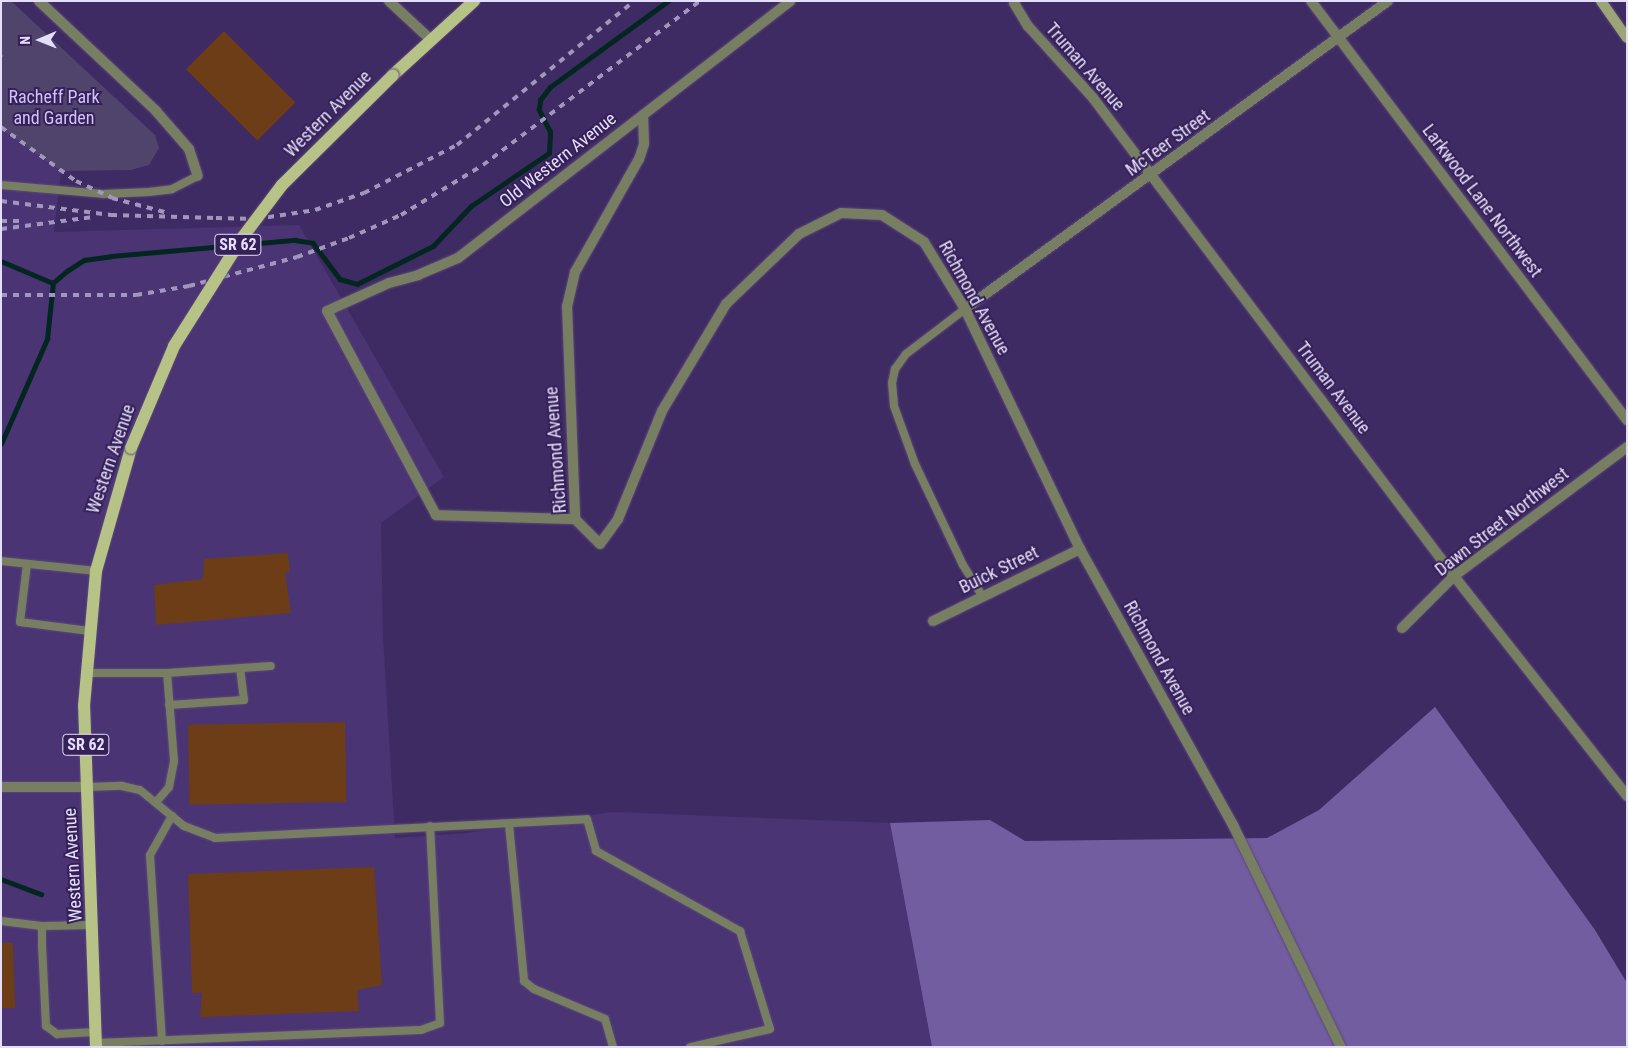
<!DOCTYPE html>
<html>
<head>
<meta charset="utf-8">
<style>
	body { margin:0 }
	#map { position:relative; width:1628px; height:1048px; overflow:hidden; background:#3f2b63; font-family:"Roboto Condensed",sans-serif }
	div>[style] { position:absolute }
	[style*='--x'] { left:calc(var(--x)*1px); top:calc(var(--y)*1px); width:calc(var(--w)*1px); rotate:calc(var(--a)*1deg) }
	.built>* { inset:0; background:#4a3474 }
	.green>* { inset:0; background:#50446d }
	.forest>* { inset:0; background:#725da0 }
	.stream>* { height:4.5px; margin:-2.25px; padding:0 2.25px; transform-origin:2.25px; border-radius:2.25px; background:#032620 }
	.building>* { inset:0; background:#6c3d16; transform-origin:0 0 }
	.path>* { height:2.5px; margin-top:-1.25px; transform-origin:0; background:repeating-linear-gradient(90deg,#756594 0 2.5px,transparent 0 5px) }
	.roads { filter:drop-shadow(0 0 1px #5a487b) drop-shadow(0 0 1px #5a487b) }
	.lane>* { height:8px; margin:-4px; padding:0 4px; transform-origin:4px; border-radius:4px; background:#787e61 }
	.street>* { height:10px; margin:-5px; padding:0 5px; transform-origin:5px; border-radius:5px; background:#787e61 }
	.secondary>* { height:10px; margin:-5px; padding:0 5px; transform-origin:5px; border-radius:5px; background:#9ba576 }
	.primary>* { height:12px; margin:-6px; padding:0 6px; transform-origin:6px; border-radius:6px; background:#b7c286 }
	.rail>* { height:4px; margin-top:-2px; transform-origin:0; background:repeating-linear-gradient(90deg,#a296bd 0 6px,transparent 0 12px) }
	.bridges { filter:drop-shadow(0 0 1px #5a487b) drop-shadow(0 0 1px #5a487b) }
	.primary-bridge>* { height:12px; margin:-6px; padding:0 6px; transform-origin:6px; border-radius:6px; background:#b7c286 }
	span { translate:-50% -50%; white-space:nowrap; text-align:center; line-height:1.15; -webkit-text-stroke:4px #352158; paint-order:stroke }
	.shield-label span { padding:1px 4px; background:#352158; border:1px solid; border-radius:4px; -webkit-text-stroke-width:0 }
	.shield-label { font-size:16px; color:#e5defa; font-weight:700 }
	.street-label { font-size:18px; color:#e5defa }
	.park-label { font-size:18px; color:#d1c2fb }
	.frame { position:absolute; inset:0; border:2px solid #e5defa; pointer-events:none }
	.north { position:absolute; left:15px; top:15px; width:50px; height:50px; -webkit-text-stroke:4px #352158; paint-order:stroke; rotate:269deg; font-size:14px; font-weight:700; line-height:20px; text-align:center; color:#e5defa }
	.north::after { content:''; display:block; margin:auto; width:18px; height:22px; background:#e5defa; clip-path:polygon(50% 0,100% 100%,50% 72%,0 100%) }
</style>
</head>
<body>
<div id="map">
	<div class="built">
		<div style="clip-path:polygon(1px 129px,61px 171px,54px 232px,299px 225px,444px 477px,381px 523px,383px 636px,395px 838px,467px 833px,612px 812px,890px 823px,932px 1047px,1px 1047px)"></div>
	</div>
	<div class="green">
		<div style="clip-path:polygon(1px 1px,11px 1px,155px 135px,159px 148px,149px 165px,130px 170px,61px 171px,1px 129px)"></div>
	</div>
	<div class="forest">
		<div style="clip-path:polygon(1435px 707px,1595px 930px,1627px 983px,1627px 1047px,932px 1047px,890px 823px,990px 820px,1025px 841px,1267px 838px,1319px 810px)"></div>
	</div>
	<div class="stream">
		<div style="--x:1;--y:261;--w:56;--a:22.9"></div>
		<div style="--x:1;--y:444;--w:115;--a:-66.3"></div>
		<div style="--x:47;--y:339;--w:56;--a:-83.9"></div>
		<div style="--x:53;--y:283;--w:18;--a:-41"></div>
		<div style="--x:67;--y:271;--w:20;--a:-33"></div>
		<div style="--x:84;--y:260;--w:27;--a:-8"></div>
		<div style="--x:111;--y:256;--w:185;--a:-5"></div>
		<div style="--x:295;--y:240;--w:18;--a:9"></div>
		<div style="--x:313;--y:243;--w:45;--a:53.1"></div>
		<div style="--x:340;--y:279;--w:18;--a:16"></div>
		<div style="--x:357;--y:284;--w:85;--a:-26.6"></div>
		<div style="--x:433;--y:246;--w:55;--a:-46.5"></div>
		<div style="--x:471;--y:206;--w:94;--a:-34.2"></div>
		<div style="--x:549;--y:153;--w:21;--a:-87"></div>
		<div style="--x:550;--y:132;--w:25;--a:-117"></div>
		<div style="--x:539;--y:110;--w:10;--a:-84"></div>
		<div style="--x:540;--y:100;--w:16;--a:-52"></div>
		<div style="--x:550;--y:87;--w:146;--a:-36.1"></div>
		<div style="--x:1;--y:879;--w:43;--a:20.6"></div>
	</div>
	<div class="building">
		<div style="left:224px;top:31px;width:101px;height:54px;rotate:45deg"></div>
		<div style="clip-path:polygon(288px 553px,290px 572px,285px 573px,291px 613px,156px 625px,154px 585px,203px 579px,204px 559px)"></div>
		<div style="left:345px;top:722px;width:80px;height:157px;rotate:89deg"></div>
		<div style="clip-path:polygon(374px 867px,382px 985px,357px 990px,359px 1011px,200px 1017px,202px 993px,192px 993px,188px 874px)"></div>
		<div style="clip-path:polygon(1px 943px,13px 943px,15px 1008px,1px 1008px)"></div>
	</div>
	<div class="path">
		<div style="--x:1;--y:55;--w:5;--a:37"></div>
	</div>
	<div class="roads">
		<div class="lane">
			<div style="--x:1;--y:185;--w:102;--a:5"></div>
			<div style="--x:103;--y:194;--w:46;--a:-2.5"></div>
			<div style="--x:149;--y:192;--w:23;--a:-7"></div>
			<div style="--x:172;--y:189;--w:29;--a:-27"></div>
			<div style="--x:965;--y:309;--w:74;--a:142.7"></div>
			<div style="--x:906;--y:354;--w:19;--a:126"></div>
			<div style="--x:895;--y:369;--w:14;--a:102"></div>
			<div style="--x:892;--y:383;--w:23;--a:85"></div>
			<div style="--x:894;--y:406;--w:62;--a:70.1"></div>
			<div style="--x:915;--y:464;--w:112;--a:64.6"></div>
			<div style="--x:963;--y:565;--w:36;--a:58"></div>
			<div style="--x:1;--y:561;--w:96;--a:6"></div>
			<div style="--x:27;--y:564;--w:58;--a:96.9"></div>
			<div style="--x:20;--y:622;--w:70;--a:7.4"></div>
			<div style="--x:86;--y:673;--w:81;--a:0"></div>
			<div style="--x:169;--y:705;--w:75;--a:-3.8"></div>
			<div style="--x:244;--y:700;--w:32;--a:-97"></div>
			<div style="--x:87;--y:787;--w:35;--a:-2"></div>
			<div style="--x:122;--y:786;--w:18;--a:13"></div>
			<div style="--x:140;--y:790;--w:57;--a:39.3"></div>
			<div style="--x:184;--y:826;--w:33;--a:21"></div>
			<div style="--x:215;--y:838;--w:372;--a:-2.9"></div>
			<div style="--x:587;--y:819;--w:33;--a:74"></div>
			<div style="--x:596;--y:851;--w:165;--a:29.1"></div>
			<div style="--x:740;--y:931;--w:102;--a:73"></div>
			<div style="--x:770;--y:1029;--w:82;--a:167.3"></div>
			<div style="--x:157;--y:801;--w:18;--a:-49"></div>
			<div style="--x:169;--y:787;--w:26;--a:-79"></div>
			<div style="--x:174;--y:761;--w:88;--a:-94.5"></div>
			<div style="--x:167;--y:673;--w:104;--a:-3.9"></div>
			<div style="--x:509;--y:824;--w:158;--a:84.5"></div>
			<div style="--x:524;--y:981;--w:13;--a:39"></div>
			<div style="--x:534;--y:989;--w:77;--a:22.9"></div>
			<div style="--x:605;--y:1019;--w:29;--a:74"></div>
			<div style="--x:1;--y:921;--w:41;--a:7"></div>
			<div style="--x:93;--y:925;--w:51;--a:178.9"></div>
			<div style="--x:42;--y:926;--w:19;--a:90"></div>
			<div style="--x:42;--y:945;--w:81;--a:87.2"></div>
			<div style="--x:46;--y:1026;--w:14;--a:36"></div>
			<div style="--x:57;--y:1034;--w:39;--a:-3"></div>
			<div style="--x:162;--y:1041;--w:186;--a:-93.7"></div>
			<div style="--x:150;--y:855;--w:45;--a:-60.6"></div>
			<div style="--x:96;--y:1043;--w:325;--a:-2.3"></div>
			<div style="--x:421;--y:1030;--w:20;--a:-20"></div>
			<div style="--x:440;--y:1023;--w:197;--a:-92.9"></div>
		</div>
		<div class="street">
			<div style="--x:39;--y:1;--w:161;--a:43.2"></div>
			<div style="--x:156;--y:111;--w:50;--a:49"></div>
			<div style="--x:189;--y:149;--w:28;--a:72"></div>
			<div style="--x:389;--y:1;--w:57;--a:42.9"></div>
			<div style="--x:1015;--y:1;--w:2;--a:117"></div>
			<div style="--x:1014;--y:3;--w:27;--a:59"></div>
			<div style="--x:1028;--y:26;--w:97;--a:47.9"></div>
			<div style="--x:1093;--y:98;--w:599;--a:52.94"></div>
			<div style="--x:1454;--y:576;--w:280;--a:51.8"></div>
			<div style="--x:1311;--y:1;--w:525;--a:52.98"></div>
			<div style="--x:643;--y:115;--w:29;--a:88"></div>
			<div style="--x:644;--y:144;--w:16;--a:108"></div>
			<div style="--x:639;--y:159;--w:130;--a:119.5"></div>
			<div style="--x:575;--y:272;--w:35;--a:103"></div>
			<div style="--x:567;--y:306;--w:213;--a:87.8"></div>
			<div style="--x:575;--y:519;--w:35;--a:45"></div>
			<div style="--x:600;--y:544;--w:31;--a:-54"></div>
			<div style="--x:618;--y:519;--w:117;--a:-67.8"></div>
			<div style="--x:662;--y:411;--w:125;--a:-59.1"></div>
			<div style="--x:726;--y:304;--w:101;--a:-43.8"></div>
			<div style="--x:799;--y:234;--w:47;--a:-26.6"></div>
			<div style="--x:841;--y:213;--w:41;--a:2.8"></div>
			<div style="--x:882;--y:215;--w:50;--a:32.7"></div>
			<div style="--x:924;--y:242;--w:79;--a:58.5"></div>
			<div style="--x:965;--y:309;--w:266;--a:64.4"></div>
			<div style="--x:1080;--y:549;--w:316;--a:61"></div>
			<div style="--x:1233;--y:825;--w:247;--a:64.1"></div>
			<div style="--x:965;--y:309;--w:523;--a:-36.06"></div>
			<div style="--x:575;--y:519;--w:139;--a:-178.4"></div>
			<div style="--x:436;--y:515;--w:231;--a:-118.1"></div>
			<div style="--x:327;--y:311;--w:68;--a:-24.3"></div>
			<div style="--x:389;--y:283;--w:30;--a:-15"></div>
			<div style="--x:418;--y:275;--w:43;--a:-23"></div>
			<div style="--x:458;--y:258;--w:420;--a:-37.7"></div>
			<div style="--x:933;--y:621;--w:164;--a:-26.1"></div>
			<div style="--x:1402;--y:628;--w:74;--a:-45"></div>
			<div style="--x:1454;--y:576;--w:216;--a:-36.7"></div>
			<div style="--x:1;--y:787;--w:86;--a:0"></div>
		</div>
		<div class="secondary">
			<div style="--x:1601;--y:1;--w:45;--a:54.9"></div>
		</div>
		<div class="primary">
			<div style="--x:393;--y:75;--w:110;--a:-42.4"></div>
			<div style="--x:96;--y:1047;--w:341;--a:-92"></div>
			<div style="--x:84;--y:706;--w:136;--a:-84.9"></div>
			<div style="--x:96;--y:571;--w:128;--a:-74.1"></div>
		</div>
	</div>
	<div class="rail">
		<div style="--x:1;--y:127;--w:92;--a:35.8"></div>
		<div style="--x:76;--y:181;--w:40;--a:25"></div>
		<div style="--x:112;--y:198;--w:58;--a:15"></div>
		<div style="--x:1;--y:201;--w:111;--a:7.3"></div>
		<div style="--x:111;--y:215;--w:105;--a:1.6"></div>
		<div style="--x:216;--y:218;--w:40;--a:1.4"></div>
		<div style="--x:256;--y:219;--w:60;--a:-8.7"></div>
		<div style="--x:315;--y:210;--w:52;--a:-19.1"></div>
		<div style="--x:364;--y:193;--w:105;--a:-27.3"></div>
		<div style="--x:457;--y:145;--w:228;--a:-39.1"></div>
		<div style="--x:1;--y:221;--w:21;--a:0"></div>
		<div style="--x:1;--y:229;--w:93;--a:-7.4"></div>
		<div style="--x:1;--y:295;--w:135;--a:0"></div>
		<div style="--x:136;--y:295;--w:54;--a:-9.6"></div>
		<div style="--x:189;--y:286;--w:112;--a:-15"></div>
		<div style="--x:297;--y:257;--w:55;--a:-20.1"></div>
		<div style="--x:349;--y:238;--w:57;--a:-23.9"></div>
		<div style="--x:401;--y:215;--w:96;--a:-31.4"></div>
		<div style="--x:483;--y:165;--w:272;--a:-37.1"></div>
	</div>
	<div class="bridges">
		<div class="primary-bridge">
			<div style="--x:131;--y:448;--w:111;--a:-67.1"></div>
			<div style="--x:174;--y:346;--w:128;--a:-57.8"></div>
			<div style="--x:242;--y:238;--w:66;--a:-53"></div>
			<div style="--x:282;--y:185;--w:156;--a:-44.7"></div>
		</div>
	</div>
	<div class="shield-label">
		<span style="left:238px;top:245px">SR 62</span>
		<span style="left:86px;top:745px">SR 62</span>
	</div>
	<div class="street-label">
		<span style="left:1085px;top:67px;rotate:49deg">Truman Avenue</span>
		<span style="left:328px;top:114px;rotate:-45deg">Western Avenue</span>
		<span style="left:1168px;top:143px;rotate:-36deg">McTeer Street</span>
		<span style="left:558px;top:160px;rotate:-38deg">Old Western Avenue</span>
		<span style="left:1482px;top:201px;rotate:53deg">Larkwood Lane Northwest</span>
		<span style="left:974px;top:298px;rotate:61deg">Richmond Avenue</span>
		<span style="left:1333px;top:388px;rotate:53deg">Truman Avenue</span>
		<span style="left:556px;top:450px;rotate:-94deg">Richmond Avenue</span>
		<span style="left:111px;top:459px;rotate:-71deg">Western Avenue</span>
		<span style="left:1502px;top:522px;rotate:-38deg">Dawn Street Northwest</span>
		<span style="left:999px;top:570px;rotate:-26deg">Buick Street</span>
		<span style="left:1159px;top:658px;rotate:61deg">Richmond Avenue</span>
		<span style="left:73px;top:865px;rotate:-93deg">Western Avenue</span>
	</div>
	<div class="park-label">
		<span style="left:54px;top:108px">Racheff Park<br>and Garden</span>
	</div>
	<div class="frame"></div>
	<div class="north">N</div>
</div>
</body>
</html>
